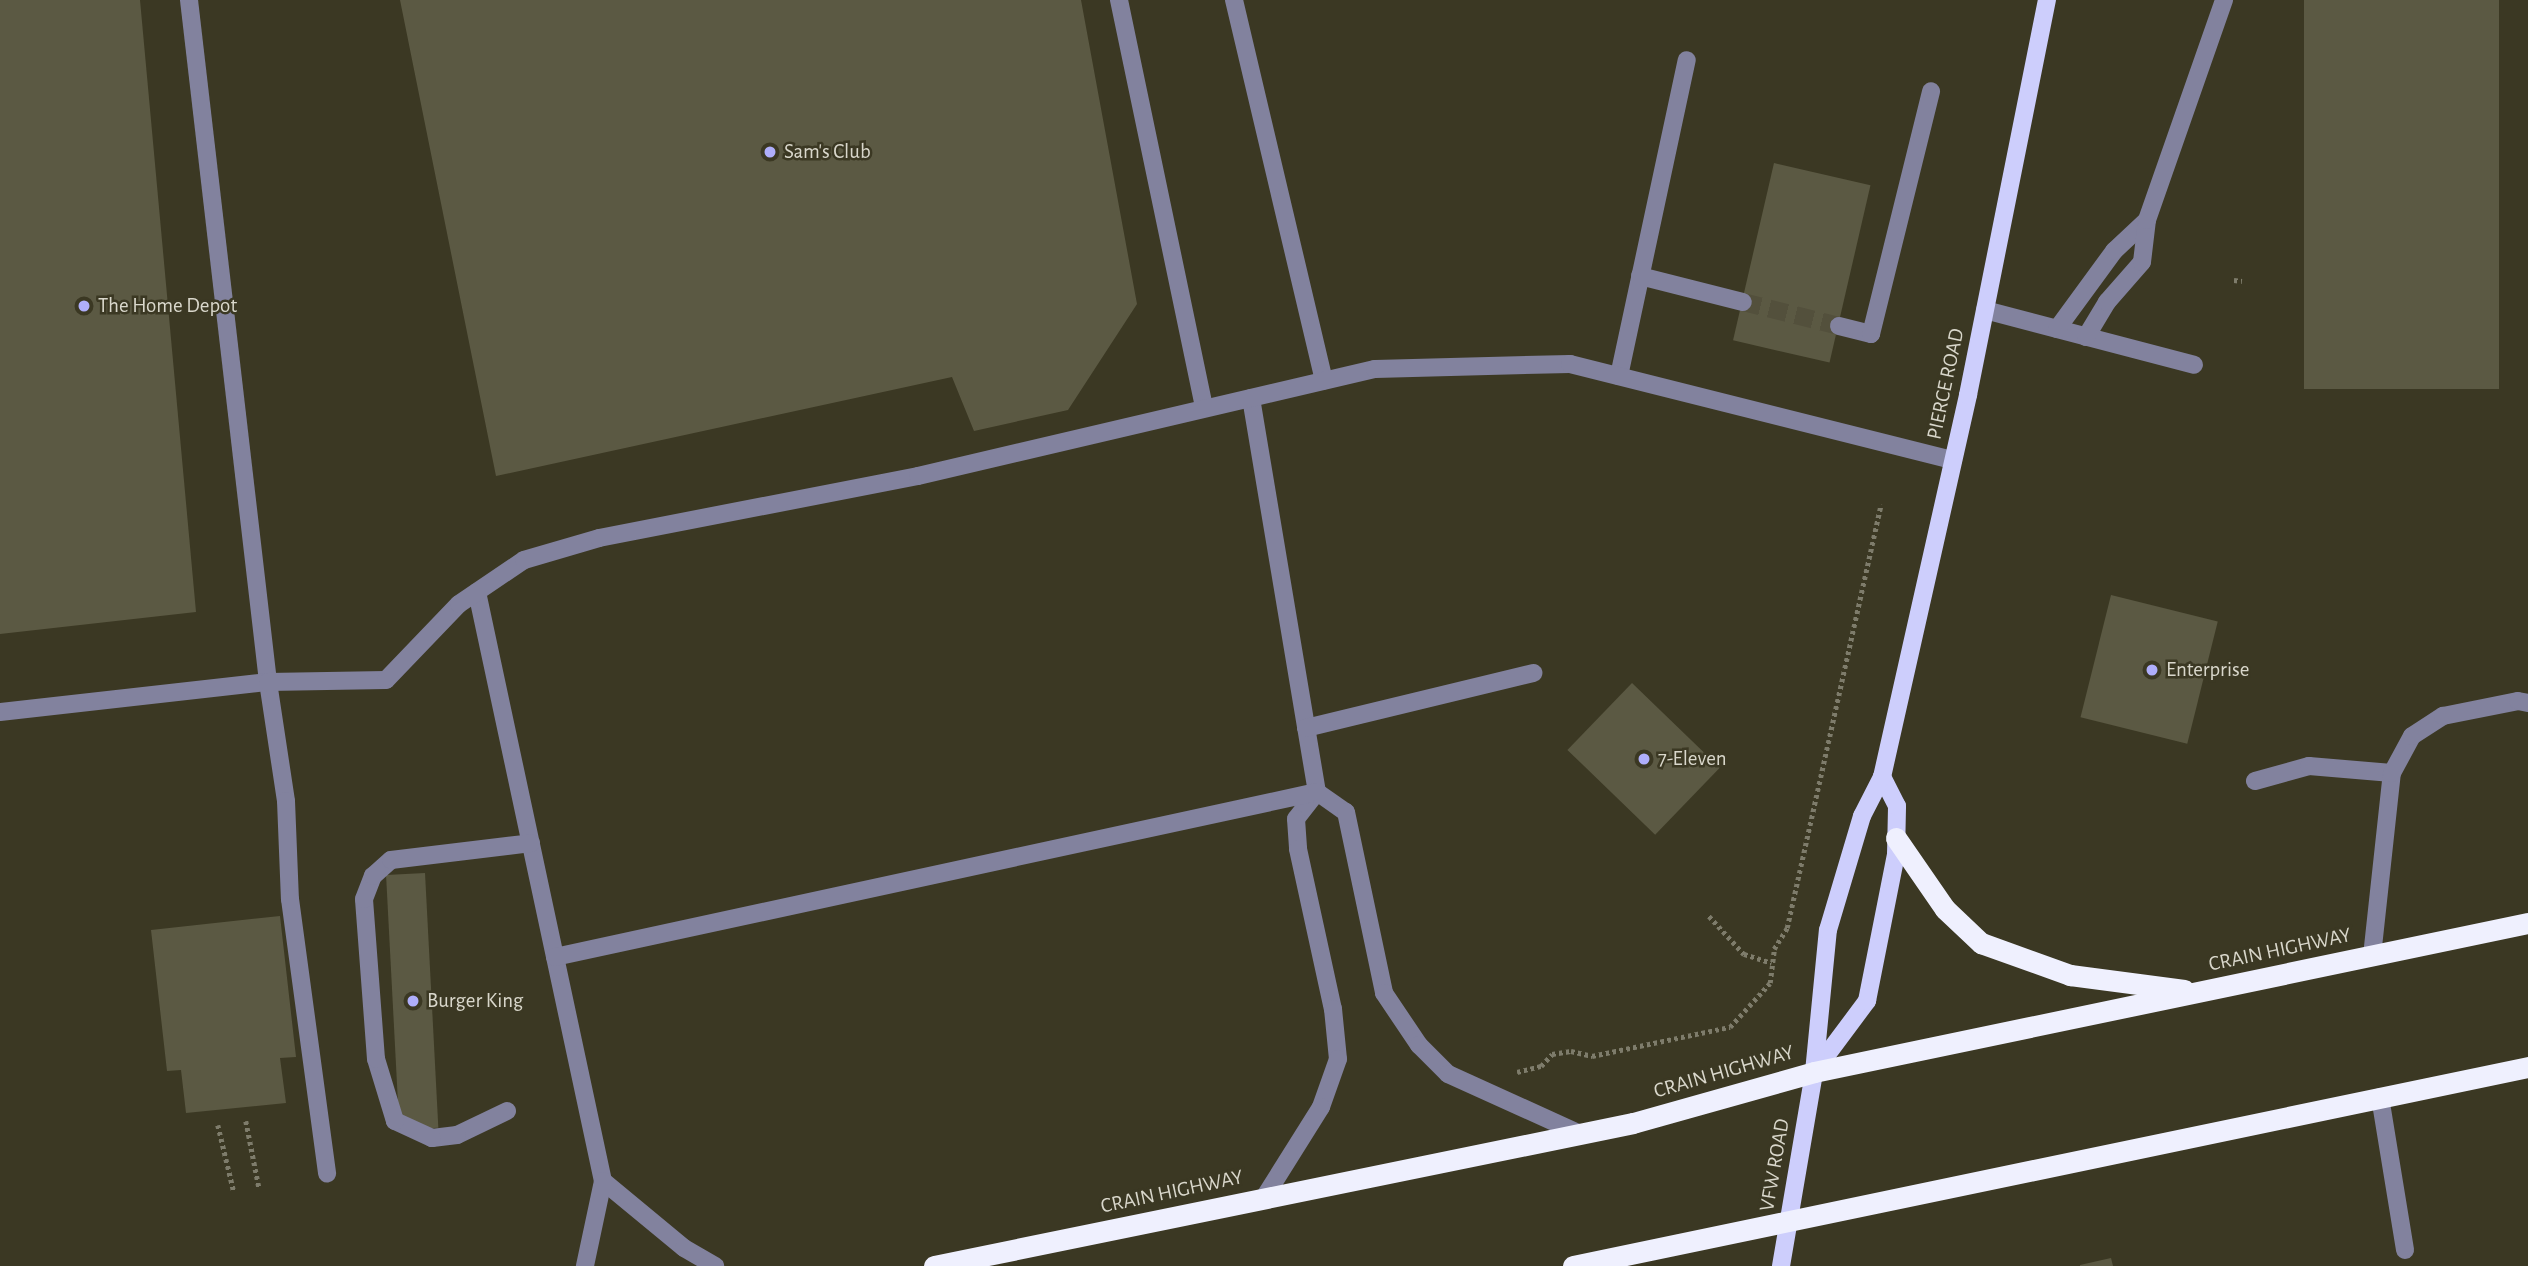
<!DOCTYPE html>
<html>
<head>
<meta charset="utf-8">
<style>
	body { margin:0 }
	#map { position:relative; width:2528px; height:1266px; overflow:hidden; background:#3b3823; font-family:"Alegreya Sans",sans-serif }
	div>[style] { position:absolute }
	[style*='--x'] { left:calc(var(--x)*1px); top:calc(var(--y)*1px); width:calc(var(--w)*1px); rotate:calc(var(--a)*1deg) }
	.building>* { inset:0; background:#5b5943; transform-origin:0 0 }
	.minor-tunnel>* { height:18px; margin-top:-9px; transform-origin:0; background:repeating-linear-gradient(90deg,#53503c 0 18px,transparent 0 27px) }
	.path>* { height:4.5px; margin-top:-2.25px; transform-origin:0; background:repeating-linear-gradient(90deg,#7e7c6b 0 3.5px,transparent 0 7px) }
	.minor>* { height:18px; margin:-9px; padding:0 9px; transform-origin:9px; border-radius:9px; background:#82829e }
	.major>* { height:18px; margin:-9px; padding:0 9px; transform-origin:9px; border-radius:9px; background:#cdcefc }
	.highway>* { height:21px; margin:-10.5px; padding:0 10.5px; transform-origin:10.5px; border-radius:10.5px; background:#eff0fe }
	.dots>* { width:19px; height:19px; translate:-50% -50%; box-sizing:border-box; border:4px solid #3b3823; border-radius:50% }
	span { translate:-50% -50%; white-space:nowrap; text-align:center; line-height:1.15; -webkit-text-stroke:5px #3b3823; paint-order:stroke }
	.poi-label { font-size:21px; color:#d9d7cb }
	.left { translate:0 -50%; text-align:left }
	.street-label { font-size:21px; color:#d9d7cb }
</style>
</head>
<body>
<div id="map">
	<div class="building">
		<div style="clip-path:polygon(0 0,140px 0,196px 612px,0 634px)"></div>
		<div style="clip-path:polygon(400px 0,1081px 0,1137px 304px,1068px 410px,974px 431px,952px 377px,496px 476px)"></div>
		<div style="left:2304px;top:0;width:195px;height:389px"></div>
		<div style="left:1774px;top:163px;width:99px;height:182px;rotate:13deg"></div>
		<div style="left:2111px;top:595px;width:110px;height:126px;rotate:14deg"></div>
		<div style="left:1632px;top:683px;width:122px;height:93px;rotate:44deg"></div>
		<div style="left:425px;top:873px;width:255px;height:39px;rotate:87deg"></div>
		<div style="clip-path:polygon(280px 916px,296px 1057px,280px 1058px,286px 1103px,186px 1113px,181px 1070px,167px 1071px,151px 930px)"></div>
		<div style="clip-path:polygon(2111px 1258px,2113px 1266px,2080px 1266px,2080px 1265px)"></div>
	</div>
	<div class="minor-tunnel">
		<div style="--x:1743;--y:302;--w:99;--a:14"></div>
	</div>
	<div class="path">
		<div style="--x:2234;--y:280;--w:8;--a:7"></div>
		<div style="--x:1709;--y:916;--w:52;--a:47.4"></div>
		<div style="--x:1744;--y:954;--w:29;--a:18"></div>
		<div style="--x:1517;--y:1072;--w:25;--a:-14"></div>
		<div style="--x:1541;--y:1066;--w:16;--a:-47"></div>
		<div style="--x:1552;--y:1054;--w:19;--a:-9"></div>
		<div style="--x:1571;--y:1051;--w:22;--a:13"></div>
		<div style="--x:1592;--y:1056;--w:141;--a:-11.9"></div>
		<div style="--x:1730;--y:1027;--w:59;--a:-47.7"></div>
		<div style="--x:1770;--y:983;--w:34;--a:-83"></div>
		<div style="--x:1774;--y:949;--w:25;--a:-58"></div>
		<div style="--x:1787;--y:928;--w:434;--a:-77.5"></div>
		<div style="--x:246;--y:1121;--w:67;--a:78.9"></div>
		<div style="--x:218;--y:1125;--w:69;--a:76.6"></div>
	</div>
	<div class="minor">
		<div style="--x:189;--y:0;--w:687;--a:83.39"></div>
		<div style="--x:268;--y:682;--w:120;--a:81.4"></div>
		<div style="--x:286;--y:801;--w:98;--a:87.7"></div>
		<div style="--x:290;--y:899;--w:277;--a:82.3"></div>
		<div style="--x:1119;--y:0;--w:415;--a:78.2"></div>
		<div style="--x:1234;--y:0;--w:391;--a:76.7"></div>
		<div style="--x:1640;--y:276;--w:106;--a:14.2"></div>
		<div style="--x:1985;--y:310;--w:216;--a:14.7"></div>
		<div style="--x:1839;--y:326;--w:33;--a:14"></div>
		<div style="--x:1871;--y:334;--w:250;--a:-76.1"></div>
		<div style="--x:2057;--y:329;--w:97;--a:-53.8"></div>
		<div style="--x:2114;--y:251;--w:45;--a:-43.2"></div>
		<div style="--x:2086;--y:337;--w:41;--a:-59"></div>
		<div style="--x:2107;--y:302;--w:53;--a:-48.8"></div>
		<div style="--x:2142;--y:262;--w:42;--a:-83.2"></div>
		<div style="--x:2147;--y:220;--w:233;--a:-70.7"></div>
		<div style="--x:1619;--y:376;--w:323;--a:-77.9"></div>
		<div style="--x:1251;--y:398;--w:399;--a:80.5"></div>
		<div style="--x:1317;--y:792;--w:34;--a:128"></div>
		<div style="--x:1296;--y:819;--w:30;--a:86"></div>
		<div style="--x:1298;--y:849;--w:164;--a:77.7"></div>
		<div style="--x:1333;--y:1009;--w:50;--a:84.3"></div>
		<div style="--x:1338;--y:1059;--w:51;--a:109.5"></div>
		<div style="--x:1321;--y:1107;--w:107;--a:122.1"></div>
		<div style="--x:477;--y:592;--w:602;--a:77.93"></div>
		<div style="--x:603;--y:1181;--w:87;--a:102"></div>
		<div style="--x:0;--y:712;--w:270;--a:-6.4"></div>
		<div style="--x:268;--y:682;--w:118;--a:-1"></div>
		<div style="--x:386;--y:680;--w:105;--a:-46.2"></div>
		<div style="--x:459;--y:604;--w:78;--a:-34.1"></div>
		<div style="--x:524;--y:560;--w:78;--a:-16.3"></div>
		<div style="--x:599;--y:538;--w:325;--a:-11"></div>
		<div style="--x:918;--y:476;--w:469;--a:-13.2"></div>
		<div style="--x:1375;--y:369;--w:195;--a:-1.5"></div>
		<div style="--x:1570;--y:364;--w:395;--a:14.1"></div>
		<div style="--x:1306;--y:728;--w:234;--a:-13.6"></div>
		<div style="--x:2255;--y:781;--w:56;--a:-15.5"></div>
		<div style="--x:2309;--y:766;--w:83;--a:4.8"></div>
		<div style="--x:2372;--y:956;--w:184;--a:-83.8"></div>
		<div style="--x:2392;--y:773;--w:42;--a:-61.6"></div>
		<div style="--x:2412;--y:736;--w:37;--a:-33"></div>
		<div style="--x:2443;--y:716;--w:76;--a:-11.3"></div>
		<div style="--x:2518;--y:701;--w:10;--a:11"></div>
		<div style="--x:555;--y:957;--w:780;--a:-12.22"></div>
		<div style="--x:1317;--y:792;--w:35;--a:35"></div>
		<div style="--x:1346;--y:812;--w:185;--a:78.1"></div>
		<div style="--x:1384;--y:993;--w:63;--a:56.1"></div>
		<div style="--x:1419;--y:1045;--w:41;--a:45"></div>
		<div style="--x:1448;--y:1074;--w:145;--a:24.4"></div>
		<div style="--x:2380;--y:1097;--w:155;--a:80.7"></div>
		<div style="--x:507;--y:1111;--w:55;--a:154.4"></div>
		<div style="--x:457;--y:1135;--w:25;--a:173"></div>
		<div style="--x:432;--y:1138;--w:41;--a:-155.3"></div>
		<div style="--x:395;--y:1121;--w:65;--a:-107"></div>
		<div style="--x:376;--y:1059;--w:160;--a:-94.3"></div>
		<div style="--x:364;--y:899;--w:25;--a:-69"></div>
		<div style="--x:373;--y:876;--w:24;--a:-42"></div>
		<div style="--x:391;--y:860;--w:141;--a:-6.9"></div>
		<div style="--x:603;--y:1181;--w:105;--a:39.6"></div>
		<div style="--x:684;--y:1248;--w:36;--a:30"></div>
	</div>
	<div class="major">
		<div style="--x:1814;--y:1072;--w:89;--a:-53.3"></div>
		<div style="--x:1867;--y:1001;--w:149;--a:-78.8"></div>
		<div style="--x:1896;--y:855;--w:49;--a:-88.8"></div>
		<div style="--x:1897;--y:806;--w:33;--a:-117"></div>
		<div style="--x:1781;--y:1266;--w:197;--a:-80.3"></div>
		<div style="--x:1814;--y:1072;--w:143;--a:-84.4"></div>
		<div style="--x:1828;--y:930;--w:119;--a:-73.4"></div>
		<div style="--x:1862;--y:816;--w:44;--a:-62.9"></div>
		<div style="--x:1882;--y:777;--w:392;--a:-77.3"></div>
		<div style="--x:1968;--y:395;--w:403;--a:-78.7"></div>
	</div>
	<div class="highway">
		<div style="--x:1896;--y:838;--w:86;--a:55.4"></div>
		<div style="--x:1945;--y:909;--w:50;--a:43.4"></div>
		<div style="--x:1981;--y:943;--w:95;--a:19.8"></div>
		<div style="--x:2070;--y:975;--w:115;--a:7.5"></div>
		<div style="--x:934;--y:1266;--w:713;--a:-11.56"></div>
		<div style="--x:1633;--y:1123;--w:188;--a:-15.7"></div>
		<div style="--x:1814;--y:1072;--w:729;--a:-11.79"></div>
		<div style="--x:1573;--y:1266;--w:976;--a:-11.77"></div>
	</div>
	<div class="dots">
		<div style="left:770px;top:152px;background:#afaefa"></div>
		<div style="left:84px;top:306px;background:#afaefa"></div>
		<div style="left:2152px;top:670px;background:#afaefa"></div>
		<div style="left:1644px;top:759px;background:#afaefa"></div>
		<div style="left:413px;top:1001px;background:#afaefa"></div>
	</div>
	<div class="poi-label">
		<span class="left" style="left:784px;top:152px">Sam's Club</span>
		<span class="left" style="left:98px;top:306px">The Home Depot</span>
		<span class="left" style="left:2166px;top:670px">Enterprise</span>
		<span class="left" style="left:1658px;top:759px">7-Eleven</span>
		<span class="left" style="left:427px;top:1001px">Burger King</span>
	</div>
	<div class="street-label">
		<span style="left:1946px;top:384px;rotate:-78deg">PIERCE ROAD</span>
		<span style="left:2280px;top:950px;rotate:-12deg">CRAIN HIGHWAY</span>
		<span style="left:1724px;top:1072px;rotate:-16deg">CRAIN HIGHWAY</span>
		<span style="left:1775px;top:1165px;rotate:-80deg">VFW ROAD</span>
		<span style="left:1172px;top:1192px;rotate:-12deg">CRAIN HIGHWAY</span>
	</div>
</div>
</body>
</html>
